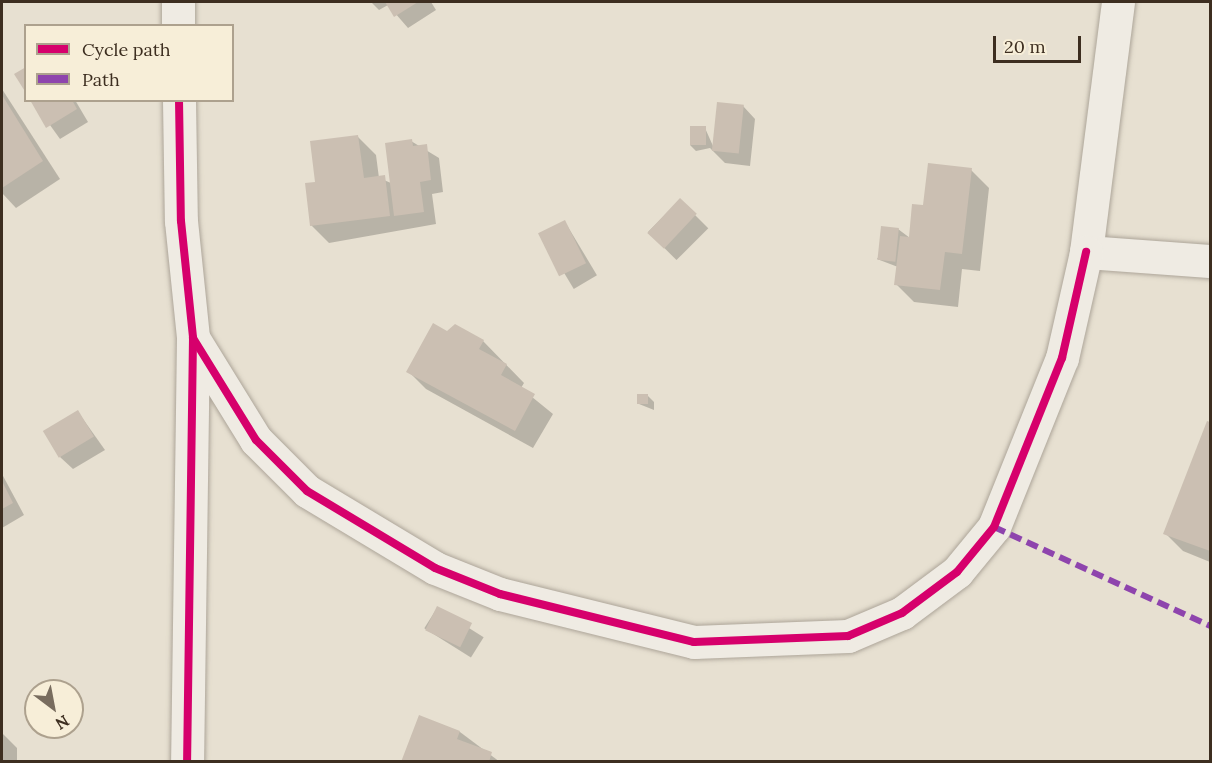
<!DOCTYPE html>
<html>
<head>
<meta charset="utf-8">
<style>
	body { margin:0 }
	#map { position:relative; width:1212px; height:763px; overflow:hidden; background:#e7e0d1; font-family:Lora,serif }
	div>[style] { position:absolute }
	[style*='--x'] { left:calc(var(--x)*1px); top:calc(var(--y)*1px); width:calc(var(--w)*1px); rotate:calc(var(--a)*1deg) }
	.shadow>* { inset:0; background:#0003; transform-origin:0 0 }
	.building>* { inset:0; background:#cbbfb2; transform-origin:0 0 }
	.roads { filter:drop-shadow(0 0 2px #ada599) drop-shadow(0 0 2px #ada599) }
	.minor>* { height:33px; margin:-16.5px; padding:0 16.5px; transform-origin:16.5px; border-radius:16.5px; background:#efebe3 }
	.quiet>* { height:6px; margin-top:-3px; transform-origin:0; background:repeating-linear-gradient(90deg,#8e44ad 0 12px,transparent 0 18px) }
	.cycleway>* { height:8px; margin:-4px; padding:0 4px; transform-origin:4px; border-radius:4px; background:#d6006c }
	span { translate:-50% -50%; white-space:nowrap; text-align:center; line-height:1.15; -webkit-text-stroke:4.5px #f7eed8; paint-order:stroke }
	.frame { position:absolute; inset:0; border:3px solid #3d2e20; pointer-events:none }
	.legend { position:absolute; left:24px; top:24px; width:210px; height:78px; box-sizing:border-box; background:#f7eed8; border:2px solid #ada18e; margin:0; padding:8px 10px; list-style:none; font-size:18px; color:#3d2e20 }
	.legend li { display:flex; align-items:center; gap:12px; height:30px }
	.legend b { width:30px; border:2px solid #ada18e }
	.north { position:absolute; left:24px; top:679px; width:60px; height:60px; box-sizing:border-box; background:#f7eed8; border:2px solid #ada18e; border-radius:50%; rotate:148deg; font-size:16px; font-weight:700; line-height:24px; text-align:center; color:#3d2e20 }
	.north::after { content:''; display:block; margin:auto; width:21px; height:27px; background:#786c5e; clip-path:polygon(50% 0,100% 100%,50% 72%,0 100%) }
	.scale { position:absolute; left:993px; top:36px; width:88px; height:27px; box-sizing:border-box; border:3px solid #3d2e20; border-top:0; padding-left:8px; font-size:18px; line-height:21px; white-space:nowrap; color:#3d2e20; -webkit-text-stroke:4px #f7eed8; paint-order:stroke }
</style>
</head>
<body>
<div id="map">
	<div class="shadow">
		<div style="clip-path:polygon(371px 2px,431px 2px,436px 10px,408px 28px,388px 5px,379px 10px)"></div>
		<div style="clip-path:polygon(2px 89px,60px 179px,16px 208px,2px 193px)"></div>
		<div style="clip-path:polygon(32px 100px,75px 100px,88px 122px,60px 139px)"></div>
		<div style="clip-path:polygon(743px 106px,755px 119px,750px 166px,725px 163px,710px 148px,696px 151px,690px 145px,705px 128px,713px 146px)"></div>
		<div style="clip-path:polygon(358px 137px,376px 155px,379px 178px,391px 183px,411px 141px,439px 158px,443px 192px,432px 194px,436px 224px,329px 243px,311px 225px,317px 183px)"></div>
		<div style="clip-path:polygon(971px 170px,989px 188px,980px 271px,962px 269px,958px 307px,914px 302px,896px 284px,898px 267px,877px 259px,898px 229px,910px 238px,924px 207px)"></div>
		<div style="left:680px;top:200px;width:40px;height:45px;rotate:45deg"></div>
		<div style="left:565px;top:222px;width:62px;height:27px;rotate:59deg"></div>
		<div style="clip-path:polygon(448px 332px,483px 341px,524px 383px,521px 388px,553px 414px,533px 448px,426px 389px,408px 371px)"></div>
		<div style="clip-path:polygon(648px 396px,654px 402px,654px 410px,639px 404px)"></div>
		<div style="clip-path:polygon(78px 412px,105px 450px,73px 469px,60px 457px)"></div>
		<div style="clip-path:polygon(1208px 423px,1210px 424px,1210px 562px,1183px 551px,1165px 533px)"></div>
		<div style="clip-path:polygon(2px 474px,24px 515px,2px 528px)"></div>
		<div style="left:437px;top:608px;width:55px;height:24px;rotate:32deg"></div>
		<div style="clip-path:polygon(419px 717px,460px 732px,500px 762px,403px 762px)"></div>
		<div style="clip-path:polygon(2px 733px,17px 748px,17px 762px,2px 762px)"></div>
	</div>
	<div class="building">
		<div style="clip-path:polygon(385px 2px,418px 2px,394px 17px)"></div>
		<div style="clip-path:polygon(26px 67px,26px 93px,14px 74px)"></div>
		<div style="clip-path:polygon(2px 95px,43px 161px,2px 188px)"></div>
		<div style="clip-path:polygon(30px 100px,72px 100px,77px 109px,46px 128px)"></div>
		<div style="left:717px;top:102px;width:27px;height:49px;rotate:6deg"></div>
		<div style="left:690px;top:126px;width:16px;height:19px"></div>
		<div style="clip-path:polygon(358px 135px,364px 178px,385px 175px,390px 216px,310px 226px,305px 183px,315px 182px,310px 141px)"></div>
		<div style="clip-path:polygon(412px 139px,413px 146px,427px 144px,431px 180px,420px 182px,424px 212px,394px 216px,385px 143px)"></div>
		<div style="clip-path:polygon(928px 163px,972px 168px,962px 254px,945px 252px,940px 290px,894px 285px,900px 236px,909px 237px,912px 204px,923px 205px)"></div>
		<div style="left:680px;top:198px;width:23px;height:48px;rotate:43deg"></div>
		<div style="left:565px;top:220px;width:48px;height:30px;rotate:64deg"></div>
		<div style="left:881px;top:226px;width:18px;height:34px;rotate:6deg"></div>
		<div style="clip-path:polygon(433px 323px,447px 331px,455px 324px,484px 340px,479px 349px,507px 364px,501px 375px,535px 394px,515px 431px,406px 372px)"></div>
		<div style="left:637px;top:394px;width:11px;height:10px"></div>
		<div style="left:78px;top:410px;width:31px;height:41px;rotate:59deg"></div>
		<div style="clip-path:polygon(1207px 421px,1210px 422px,1210px 551px,1163px 534px)"></div>
		<div style="clip-path:polygon(2px 481px,13px 503px,2px 509px)"></div>
		<div style="left:437px;top:606px;width:39px;height:27px;rotate:26deg"></div>
		<div style="clip-path:polygon(419px 715px,460px 731px,457px 739px,492px 752px,489px 762px,401px 762px)"></div>
	</div>
	<div class="roads">
		<div class="minor">
			<div style="--x:178;--y:2;--w:24;--a:90"></div>
			<div style="--x:1118;--y:2;--w:252;--a:97.3"></div>
			<div style="--x:1086;--y:252;--w:124;--a:4.2"></div>
			<div style="--x:179;--y:100;--w:121;--a:89.1"></div>
			<div style="--x:181;--y:221;--w:118;--a:84.1"></div>
			<div style="--x:193;--y:338;--w:424;--a:90.8"></div>
			<div style="--x:193;--y:338;--w:120;--a:58.3"></div>
			<div style="--x:256;--y:440;--w:72;--a:45"></div>
			<div style="--x:307;--y:491;--w:149;--a:31"></div>
			<div style="--x:435;--y:568;--w:70;--a:21.8"></div>
			<div style="--x:500;--y:594;--w:200;--a:13.9"></div>
			<div style="--x:694;--y:642;--w:154;--a:-2.2"></div>
			<div style="--x:848;--y:636;--w:59;--a:-23.1"></div>
			<div style="--x:902;--y:613;--w:69;--a:-36.7"></div>
			<div style="--x:957;--y:572;--w:58;--a:-50.6"></div>
			<div style="--x:994;--y:527;--w:182;--a:-68.1"></div>
			<div style="--x:1062;--y:358;--w:109;--a:-77.2"></div>
		</div>
	</div>
	<div class="quiet">
		<div style="--x:994;--y:527;--w:238;--a:24.6"></div>
	</div>
	<div class="cycleway">
		<div style="--x:179;--y:100;--w:121;--a:89.1"></div>
		<div style="--x:181;--y:221;--w:118;--a:84.1"></div>
		<div style="--x:193;--y:338;--w:424;--a:90.8"></div>
		<div style="--x:193;--y:338;--w:120;--a:58.3"></div>
		<div style="--x:256;--y:440;--w:72;--a:45"></div>
		<div style="--x:307;--y:491;--w:149;--a:31"></div>
		<div style="--x:435;--y:568;--w:70;--a:21.8"></div>
		<div style="--x:500;--y:594;--w:200;--a:13.9"></div>
		<div style="--x:694;--y:642;--w:154;--a:-2.2"></div>
		<div style="--x:848;--y:636;--w:59;--a:-23.1"></div>
		<div style="--x:902;--y:613;--w:69;--a:-36.7"></div>
		<div style="--x:957;--y:572;--w:58;--a:-50.6"></div>
		<div style="--x:994;--y:527;--w:182;--a:-68.1"></div>
		<div style="--x:1062;--y:358;--w:109;--a:-77.2"></div>
	</div>
	<div class="frame"></div>
	<ul class="legend">
	<li><b style="height:8px;background:#d6006c"></b>Cycle path</li>
	<li><b style="height:8px;background:#8e44ad"></b>Path</li>
	</ul>
	<div class="north">N</div>
	<div class="scale">20 m</div>
</div>
</body>
</html>
